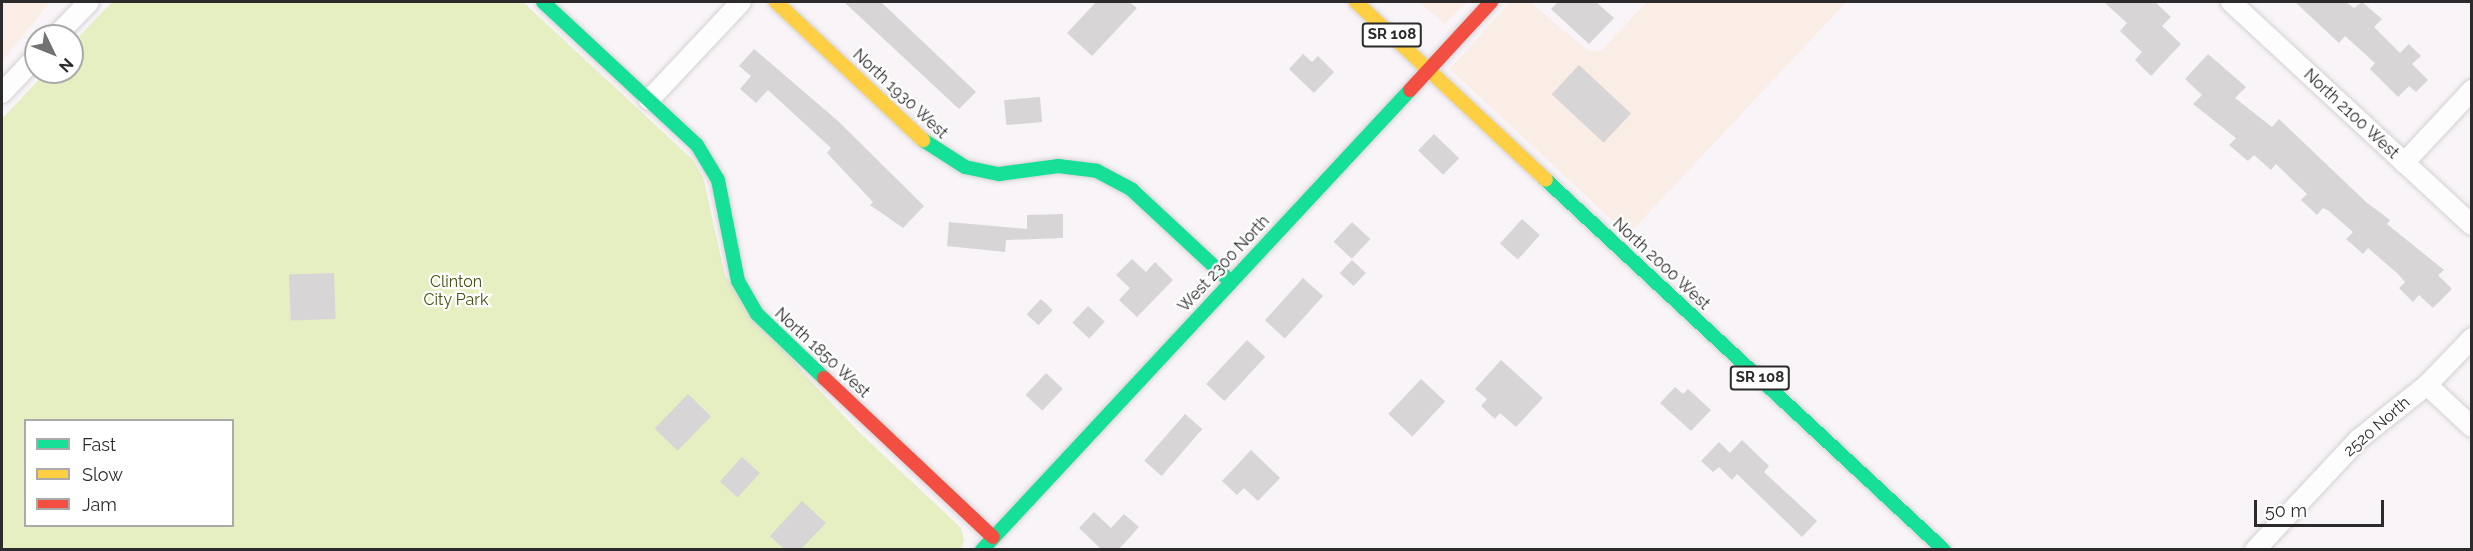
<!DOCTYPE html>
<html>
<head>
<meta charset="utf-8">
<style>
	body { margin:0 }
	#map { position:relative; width:2473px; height:551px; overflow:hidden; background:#f8f4f7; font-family:Raleway,sans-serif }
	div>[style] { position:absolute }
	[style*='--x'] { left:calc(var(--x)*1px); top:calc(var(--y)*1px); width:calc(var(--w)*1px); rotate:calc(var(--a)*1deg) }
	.commercial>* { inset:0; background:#f9ede5 }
	.green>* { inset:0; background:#e6efc1 }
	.building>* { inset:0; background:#d8d5d6; transform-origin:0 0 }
	.roads { filter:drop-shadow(0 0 2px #d4d1d3) drop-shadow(0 0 2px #d4d1d3) }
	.street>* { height:20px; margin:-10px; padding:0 10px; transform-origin:10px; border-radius:10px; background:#fefdfe }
	.fast>* { height:14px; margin:-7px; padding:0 7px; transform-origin:7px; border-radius:7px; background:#16e098 }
	.slow>* { height:14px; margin:-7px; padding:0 7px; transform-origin:7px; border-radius:7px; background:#ffcf43 }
	.jam>* { height:14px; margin:-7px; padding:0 7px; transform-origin:7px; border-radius:7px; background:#f24e42 }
	span { translate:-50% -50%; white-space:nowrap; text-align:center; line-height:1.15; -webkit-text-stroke:4.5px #fff; paint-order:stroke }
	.shield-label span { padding:2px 4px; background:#fff; border:2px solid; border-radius:4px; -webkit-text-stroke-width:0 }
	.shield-label { font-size:15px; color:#2c2a2b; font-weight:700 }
	.street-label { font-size:16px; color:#2c2a2b }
	.park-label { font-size:16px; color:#475213 }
	.frame { position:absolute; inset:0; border:3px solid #2c2a2b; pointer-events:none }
	.legend { position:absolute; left:24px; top:419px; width:210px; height:108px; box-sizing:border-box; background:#fff; border:2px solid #abaaaa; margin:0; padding:8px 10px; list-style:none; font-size:18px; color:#2c2a2b }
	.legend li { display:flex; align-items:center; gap:12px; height:30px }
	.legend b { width:30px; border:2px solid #abaaaa }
	.north { position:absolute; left:24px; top:24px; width:60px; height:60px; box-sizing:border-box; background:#fff; border:2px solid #abaaaa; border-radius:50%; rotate:133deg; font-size:16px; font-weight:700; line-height:24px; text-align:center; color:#2c2a2b }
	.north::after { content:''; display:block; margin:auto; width:21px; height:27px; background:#737172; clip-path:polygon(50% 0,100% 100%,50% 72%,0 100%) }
	.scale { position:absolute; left:2254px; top:500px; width:130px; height:27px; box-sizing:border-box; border:3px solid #2c2a2b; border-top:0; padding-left:8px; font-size:18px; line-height:21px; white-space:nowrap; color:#2c2a2b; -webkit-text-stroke:4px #fff; paint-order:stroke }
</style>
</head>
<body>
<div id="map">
	<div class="commercial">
		<div style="clip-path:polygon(2px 2px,50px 2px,2px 61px)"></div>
		<div style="clip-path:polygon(1419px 2px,1467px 2px,1445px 24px)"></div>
		<div style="clip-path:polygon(1510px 2px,1530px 2px,1587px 50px,1601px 51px,1647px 2px,1846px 2px,1628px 235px,1450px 69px)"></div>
	</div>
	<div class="green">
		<div style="clip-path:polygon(evenodd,112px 2px,523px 2px,693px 160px,703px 177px,725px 276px,806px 376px,860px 433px,961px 528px,964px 541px,961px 549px,2px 549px,2px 119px,46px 72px,72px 72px,72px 44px,112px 2px,26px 420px,232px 420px,232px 526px,26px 526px,26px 420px)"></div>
	</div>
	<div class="building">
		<div style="clip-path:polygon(844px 2px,881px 2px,976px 92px,959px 109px)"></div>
		<div style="clip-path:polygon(1096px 2px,1129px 2px,1137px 8px,1092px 56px,1067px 33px)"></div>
		<div style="clip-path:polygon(1558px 2px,1596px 2px,1614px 18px,1589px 44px,1551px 9px)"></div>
		<div style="clip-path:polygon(2104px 2px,2155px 2px,2171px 17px,2162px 26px,2181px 44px,2151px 76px,2135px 60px,2142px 52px,2120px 31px,2127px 23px)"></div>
		<div style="clip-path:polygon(2295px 2px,2346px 2px,2354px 8px,2362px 2px,2382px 19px,2374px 27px,2400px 53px,2409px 44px,2421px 56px,2412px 64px,2428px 80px,2416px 92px,2409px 86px,2398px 97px,2370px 69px,2375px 63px,2345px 36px,2339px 43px)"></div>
		<div style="clip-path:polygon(754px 49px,838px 121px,924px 206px,903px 228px,870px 205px,873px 202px,827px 153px,831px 148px,768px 90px,756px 103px,740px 89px,751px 76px,739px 66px)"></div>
		<div style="clip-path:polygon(1303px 54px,1312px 62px,1318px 56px,1334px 72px,1314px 93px,1289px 69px)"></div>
		<div style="clip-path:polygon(2208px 54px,2246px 87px,2235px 98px,2272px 127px,2279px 119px,2366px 202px,2390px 220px,2387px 224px,2444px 270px,2438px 275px,2452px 289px,2433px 308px,2419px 295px,2413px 302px,2399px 288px,2405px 282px,2398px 274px,2368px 248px,2363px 254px,2346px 239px,2353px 232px,2329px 211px,2323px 208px,2317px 215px,2301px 200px,2307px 194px,2276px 164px,2271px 170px,2254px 155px,2248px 161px,2229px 145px,2236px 138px,2193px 104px,2202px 95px,2185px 79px)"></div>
		<div style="left:1579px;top:65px;width:71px;height:40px;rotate:43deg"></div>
		<div style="left:1040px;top:97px;width:25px;height:36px;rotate:85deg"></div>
		<div style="left:1434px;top:134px;width:35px;height:23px;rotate:44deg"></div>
		<div style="clip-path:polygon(1063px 214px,1063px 238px,1006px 240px,1005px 252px,947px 246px,949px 222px,1027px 229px,1027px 215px)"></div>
		<div style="left:1522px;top:219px;width:24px;height:33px;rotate:42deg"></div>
		<div style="left:1352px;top:222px;width:25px;height:27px;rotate:43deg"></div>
		<div style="clip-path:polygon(1132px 259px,1146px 272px,1155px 262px,1173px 280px,1137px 317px,1119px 300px,1130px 288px,1116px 275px)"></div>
		<div style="left:1352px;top:260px;width:19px;height:18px;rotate:43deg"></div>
		<div style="left:334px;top:273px;width:46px;height:45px;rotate:88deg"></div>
		<div style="left:1303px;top:278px;width:27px;height:57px;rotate:42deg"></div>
		<div style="left:1041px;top:299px;width:16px;height:21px;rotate:43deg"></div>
		<div style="left:1088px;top:306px;width:23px;height:23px;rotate:43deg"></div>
		<div style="left:1247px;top:340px;width:25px;height:60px;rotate:43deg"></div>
		<div style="clip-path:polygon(1501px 360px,1543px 398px,1516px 427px,1500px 413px,1495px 419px,1481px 406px,1487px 399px,1475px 389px)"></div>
		<div style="left:1046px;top:373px;width:23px;height:30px;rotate:43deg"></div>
		<div style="left:1421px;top:379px;width:33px;height:48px;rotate:43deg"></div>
		<div style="clip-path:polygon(1675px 387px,1683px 394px,1688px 389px,1711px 410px,1691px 431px,1660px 403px)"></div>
		<div style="left:688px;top:394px;width:32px;height:48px;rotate:44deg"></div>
		<div style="left:1185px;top:414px;width:23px;height:62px;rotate:41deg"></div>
		<div style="clip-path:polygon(1742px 440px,1769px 466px,1764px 472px,1817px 521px,1802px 537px,1737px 474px,1732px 480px,1719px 467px,1713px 472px,1701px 461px,1719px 442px,1730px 453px)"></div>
		<div style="clip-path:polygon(1251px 450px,1280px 478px,1258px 501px,1244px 488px,1237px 495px,1222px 481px)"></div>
		<div style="left:742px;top:457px;width:24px;height:33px;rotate:42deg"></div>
		<div style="clip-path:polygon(802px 501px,826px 523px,801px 549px,784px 549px,770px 536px)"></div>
		<div style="clip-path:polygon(1094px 512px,1111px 528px,1124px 514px,1139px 527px,1119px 549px,1101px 549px,1079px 528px)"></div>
	</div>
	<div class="roads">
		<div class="street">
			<div style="--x:2231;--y:2;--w:328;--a:42.8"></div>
			<div style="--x:56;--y:36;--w:47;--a:-45.9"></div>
			<div style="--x:2;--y:93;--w:50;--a:-46.6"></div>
			<div style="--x:649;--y:100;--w:134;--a:-46.8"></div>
			<div style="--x:2404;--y:163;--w:100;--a:-47"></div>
			<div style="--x:2427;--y:385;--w:62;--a:43"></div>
			<div style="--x:2255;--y:550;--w:152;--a:-46.9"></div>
			<div style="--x:2359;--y:439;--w:87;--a:-38.5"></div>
			<div style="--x:2427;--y:385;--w:65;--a:-46.2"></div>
		</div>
		<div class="fast">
			<div style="--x:543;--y:2;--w:210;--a:42.9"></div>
			<div style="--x:697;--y:145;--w:41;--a:59"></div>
			<div style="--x:718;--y:180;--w:103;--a:78.8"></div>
			<div style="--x:738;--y:281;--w:38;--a:60"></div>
			<div style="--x:757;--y:314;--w:93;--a:43.7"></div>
			<div style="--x:923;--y:140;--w:50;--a:32.7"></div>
			<div style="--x:965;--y:167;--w:35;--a:12"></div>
			<div style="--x:999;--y:174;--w:60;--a:-7.7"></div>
			<div style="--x:1058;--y:166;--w:39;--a:7"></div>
			<div style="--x:1097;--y:171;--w:40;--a:28"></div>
			<div style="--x:1132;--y:190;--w:135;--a:42.9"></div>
			<div style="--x:1546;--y:180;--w:543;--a:42.91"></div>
			<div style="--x:982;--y:550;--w:628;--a:-47.06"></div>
		</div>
		<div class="slow">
			<div style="--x:776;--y:2;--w:202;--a:43.2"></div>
			<div style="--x:1356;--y:2;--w:260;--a:43.1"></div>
		</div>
		<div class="jam">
			<div style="--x:1410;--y:90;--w:120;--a:-47.4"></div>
			<div style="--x:824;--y:378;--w:232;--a:43.3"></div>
		</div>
	</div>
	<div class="shield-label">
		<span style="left:1392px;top:35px">SR 108</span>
		<span style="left:1760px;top:378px">SR 108</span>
	</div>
	<div class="street-label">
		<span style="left:900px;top:94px;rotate:43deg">North 1930 West</span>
		<span style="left:2351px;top:114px;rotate:43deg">North 2100 West</span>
		<span style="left:1224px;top:264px;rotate:-47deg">West 2300 North</span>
		<span style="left:1661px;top:264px;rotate:43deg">North 2000 West</span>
		<span style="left:822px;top:353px;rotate:43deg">North 1850 West</span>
		<span style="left:2377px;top:427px;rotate:-41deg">2520 North</span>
	</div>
	<div class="park-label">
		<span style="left:456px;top:291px">Clinton<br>City Park</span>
	</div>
	<div class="frame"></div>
	<ul class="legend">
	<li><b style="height:8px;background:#16e098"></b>Fast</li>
	<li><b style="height:8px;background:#ffcf43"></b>Slow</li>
	<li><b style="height:8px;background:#f24e42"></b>Jam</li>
	</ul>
	<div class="north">N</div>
	<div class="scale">50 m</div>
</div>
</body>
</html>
